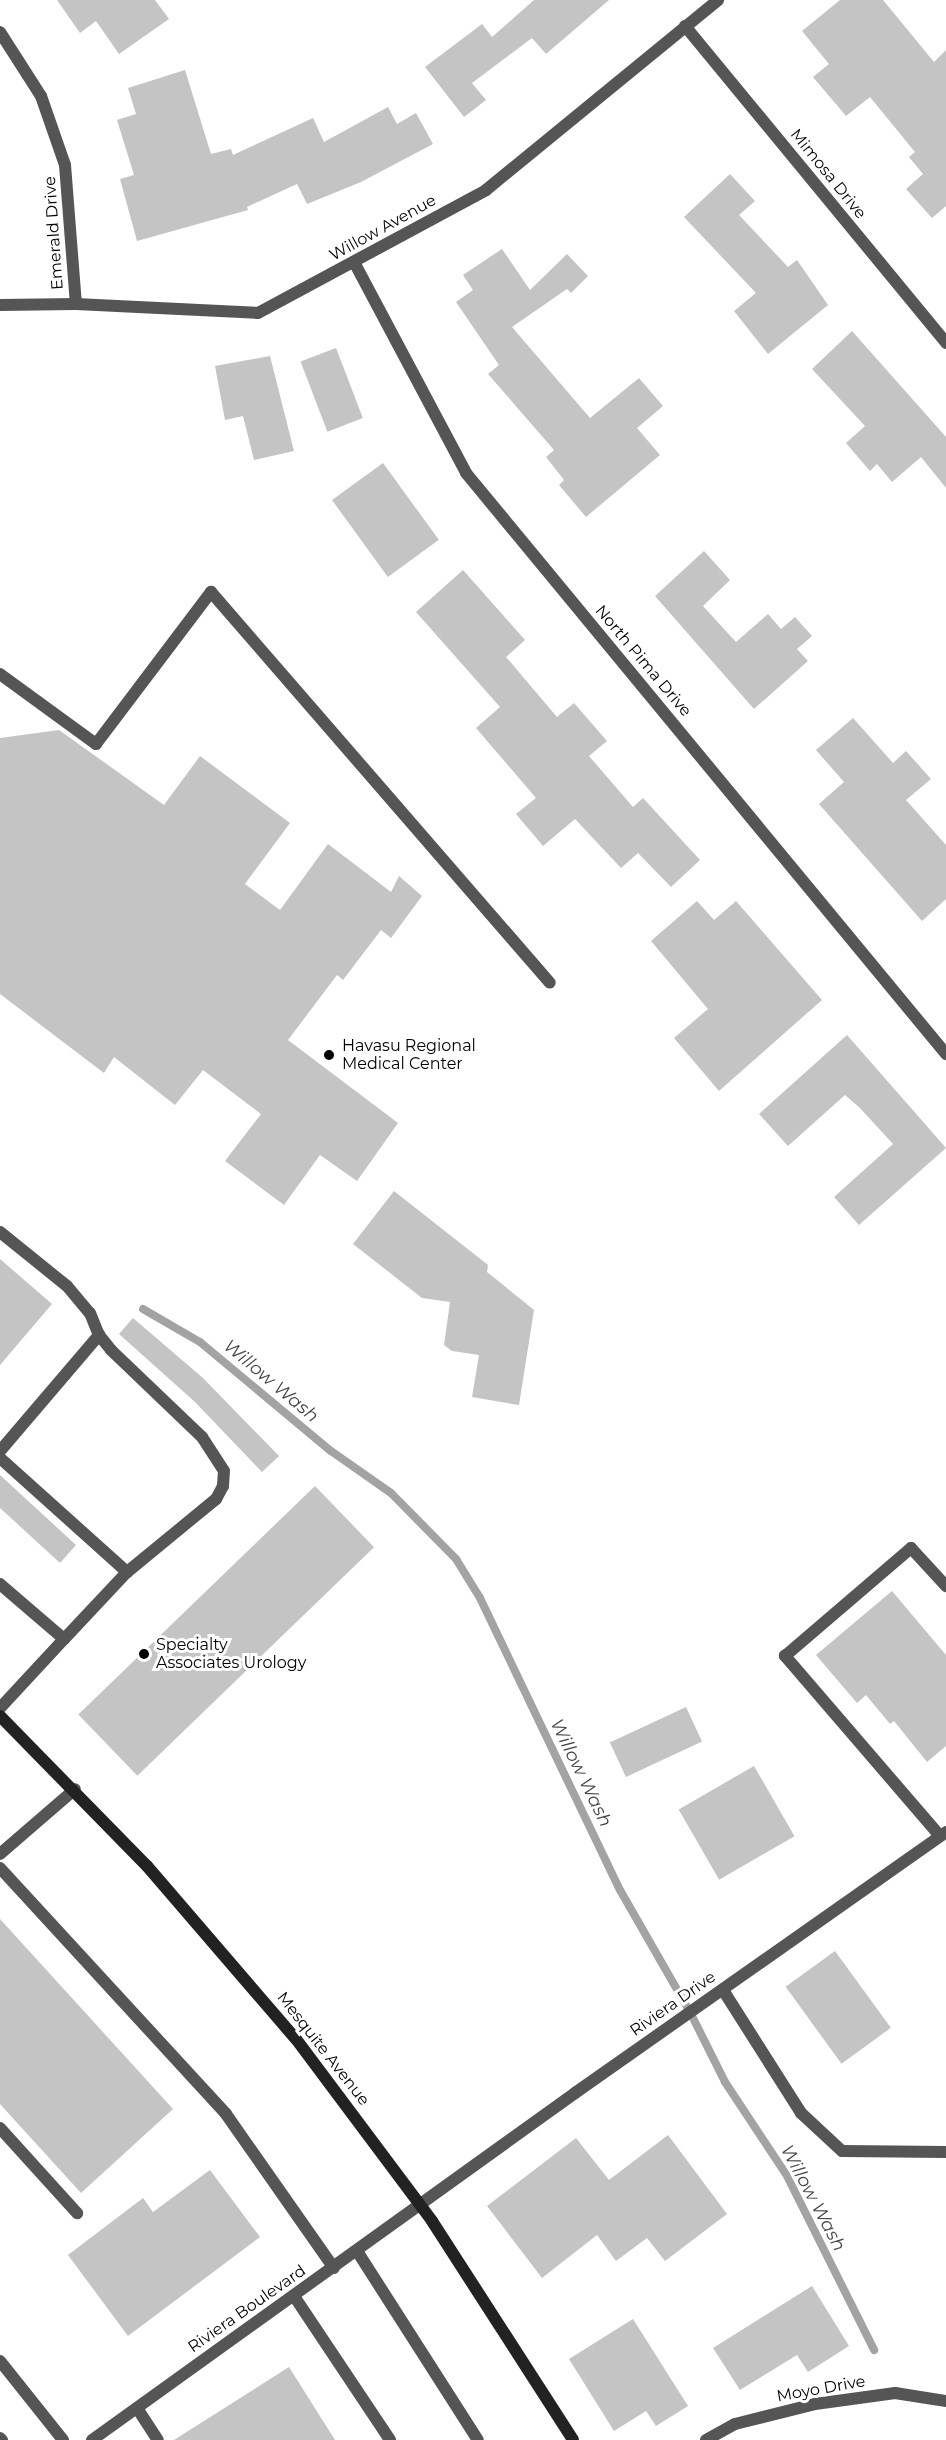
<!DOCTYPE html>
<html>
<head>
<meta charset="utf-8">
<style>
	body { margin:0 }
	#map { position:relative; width:946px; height:2440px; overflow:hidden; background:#fff; font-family:Montserrat,sans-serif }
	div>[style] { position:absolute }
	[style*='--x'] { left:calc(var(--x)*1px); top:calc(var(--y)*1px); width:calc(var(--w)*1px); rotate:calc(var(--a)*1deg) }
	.stream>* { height:8px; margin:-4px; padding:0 4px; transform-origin:4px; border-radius:4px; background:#a3a3a3 }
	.building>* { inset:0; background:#c4c4c4; transform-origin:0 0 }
	.lane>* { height:12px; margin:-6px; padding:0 6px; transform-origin:6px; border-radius:6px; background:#555 }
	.street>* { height:12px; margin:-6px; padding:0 6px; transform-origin:6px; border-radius:6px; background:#555 }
	.secondary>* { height:12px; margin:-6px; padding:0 6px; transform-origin:6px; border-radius:6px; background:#222 }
	.dots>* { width:16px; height:16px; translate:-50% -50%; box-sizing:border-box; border:3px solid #fff; border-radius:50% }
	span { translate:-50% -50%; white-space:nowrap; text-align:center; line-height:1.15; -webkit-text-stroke:6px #fff; paint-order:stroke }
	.street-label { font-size:16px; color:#000 }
	.poi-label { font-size:16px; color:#000 }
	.left { translate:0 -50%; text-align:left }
	.water-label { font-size:18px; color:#444; font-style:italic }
</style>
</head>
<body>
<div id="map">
	<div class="stream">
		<div style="--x:143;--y:1309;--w:66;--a:30.1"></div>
		<div style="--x:200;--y:1342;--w:170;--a:39.8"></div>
		<div style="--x:331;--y:1451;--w:73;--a:35"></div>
		<div style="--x:391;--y:1493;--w:93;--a:45.4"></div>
		<div style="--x:456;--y:1559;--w:46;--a:58.4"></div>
		<div style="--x:480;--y:1598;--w:324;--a:64.4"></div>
		<div style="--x:620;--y:1890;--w:141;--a:60.2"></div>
		<div style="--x:690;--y:2012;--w:78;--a:63.4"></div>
		<div style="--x:725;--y:2082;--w:110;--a:56.5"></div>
		<div style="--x:786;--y:2174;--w:197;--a:63.4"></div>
	</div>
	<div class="building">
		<div style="clip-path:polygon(57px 0,155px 0,169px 19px,119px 54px,96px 21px,80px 33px)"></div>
		<div style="clip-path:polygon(534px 0,609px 0,546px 54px,532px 38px,472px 83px,486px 100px,464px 117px,425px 67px,482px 24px,492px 37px)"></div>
		<div style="clip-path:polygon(840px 0,883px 0,934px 62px,946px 50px,946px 206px,932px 218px,906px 189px,923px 174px,909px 157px,915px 152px,870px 97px,846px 116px,813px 77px,829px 64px,802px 31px)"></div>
		<div style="clip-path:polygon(185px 70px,211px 154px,231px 149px,233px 155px,313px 118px,324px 142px,388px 107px,397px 124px,416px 113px,433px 144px,361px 182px,307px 204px,297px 184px,247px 207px,248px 210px,137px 241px,120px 179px,134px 175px,117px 120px,136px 114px,128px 88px)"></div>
		<div style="clip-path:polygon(730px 174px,755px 201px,739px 215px,788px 267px,797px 260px,828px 305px,768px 354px,734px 311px,756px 293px,684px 217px)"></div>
		<div style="clip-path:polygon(502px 249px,530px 290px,567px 254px,588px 276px,571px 293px,567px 289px,512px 327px,590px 418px,639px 378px,663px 406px,637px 428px,660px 455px,586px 517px,559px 485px,564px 480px,546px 457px,554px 450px,488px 374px,499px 365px,456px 302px,473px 290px,463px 275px)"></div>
		<div style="clip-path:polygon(852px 331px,946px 437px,946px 488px,921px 457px,892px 482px,877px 464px,870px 471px,846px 443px,865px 426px,812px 369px)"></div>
		<div style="left:336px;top:348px;width:75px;height:38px;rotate:69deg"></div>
		<div style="clip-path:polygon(270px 356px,294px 451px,254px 460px,243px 416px,225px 420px,215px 366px)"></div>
		<div style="left:383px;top:463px;width:95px;height:63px;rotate:54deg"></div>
		<div style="clip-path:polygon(704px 551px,730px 580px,703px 606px,736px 642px,768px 614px,781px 629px,795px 617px,812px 636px,797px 649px,808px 661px,754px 709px,655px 596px)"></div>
		<div style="clip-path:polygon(463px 570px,525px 640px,506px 657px,557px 717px,574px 703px,607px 741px,589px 756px,633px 807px,643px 798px,700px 860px,671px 887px,638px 853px,621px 868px,575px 819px,543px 846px,516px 814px,536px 798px,476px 728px,500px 707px,416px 612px)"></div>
		<div style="clip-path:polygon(853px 718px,893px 763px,906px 751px,931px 779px,906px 800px,946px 845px,946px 899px,922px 921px,819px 804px,844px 782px,816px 750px)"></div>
		<div style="clip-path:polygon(59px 730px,164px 805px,200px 756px,290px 823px,245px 884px,280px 910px,328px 844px,391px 892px,399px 876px,422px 896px,391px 938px,381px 930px,343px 980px,337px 975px,288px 1040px,398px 1123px,357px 1181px,320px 1155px,284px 1205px,225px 1161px,261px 1114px,203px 1070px,175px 1105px,114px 1057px,104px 1073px,0 994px,0 738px)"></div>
		<div style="clip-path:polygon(697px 901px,714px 920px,736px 901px,822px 1000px,719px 1091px,674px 1038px,708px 1009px,651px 941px)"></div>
		<div style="clip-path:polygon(847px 1035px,946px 1148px,859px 1225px,834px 1197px,893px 1144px,860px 1108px,845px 1095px,788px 1146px,759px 1114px)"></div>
		<div style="clip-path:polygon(394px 1191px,488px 1265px,487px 1272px,534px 1310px,519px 1405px,472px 1397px,479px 1355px,452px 1351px,444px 1345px,450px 1302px,422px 1298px,353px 1244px)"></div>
		<div style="clip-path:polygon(0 1259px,52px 1304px,0 1365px)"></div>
		<div style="clip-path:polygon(133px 1318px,203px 1378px,279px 1456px,262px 1472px,195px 1402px,119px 1334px)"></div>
		<div style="clip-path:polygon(0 1475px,76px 1545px,60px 1563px,0 1508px)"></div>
		<div style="left:315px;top:1486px;width:85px;height:329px;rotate:46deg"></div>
		<div style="clip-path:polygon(892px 1591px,946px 1655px,946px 1746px,927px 1762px,894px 1721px,890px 1724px,866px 1695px,857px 1703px,816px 1655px)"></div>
		<div style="left:686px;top:1707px;width:38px;height:84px;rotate:65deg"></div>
		<div style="left:754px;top:1766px;width:81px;height:87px;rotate:60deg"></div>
		<div style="clip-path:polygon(0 1919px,173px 2109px,81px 2193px,0 2104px)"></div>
		<div style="left:835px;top:1951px;width:95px;height:61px;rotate:54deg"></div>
		<div style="clip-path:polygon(668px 2135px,727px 2214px,665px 2261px,647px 2238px,616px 2261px,597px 2235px,542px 2278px,487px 2206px,576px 2138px,609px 2180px)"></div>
		<div style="clip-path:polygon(210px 2170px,260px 2237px,128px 2336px,68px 2255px,143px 2198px,153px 2212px)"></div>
		<div style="clip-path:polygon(812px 2286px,849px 2346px,808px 2372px,797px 2355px,740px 2390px,713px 2348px)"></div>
		<div style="clip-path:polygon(633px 2319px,688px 2406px,656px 2426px,646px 2411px,614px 2431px,569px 2359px)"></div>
		<div style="clip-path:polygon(289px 2367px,335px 2440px,174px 2440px)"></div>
	</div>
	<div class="lane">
		<div style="--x:0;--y:674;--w:119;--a:36.1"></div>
		<div style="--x:96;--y:744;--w:191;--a:-52.9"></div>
		<div style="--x:211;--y:592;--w:517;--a:49.07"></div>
		<div style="--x:0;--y:1232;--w:86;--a:38.9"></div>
		<div style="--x:67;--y:1286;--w:35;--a:50"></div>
		<div style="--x:90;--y:1313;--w:24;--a:68"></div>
		<div style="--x:99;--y:1335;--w:19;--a:51"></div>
		<div style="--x:111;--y:1350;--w:126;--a:43.7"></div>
		<div style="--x:202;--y:1437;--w:40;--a:57.1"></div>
		<div style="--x:224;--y:1471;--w:15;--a:94"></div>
		<div style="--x:223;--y:1486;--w:15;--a:118"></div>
		<div style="--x:216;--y:1499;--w:115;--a:140.6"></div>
		<div style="--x:127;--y:1572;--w:92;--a:133.2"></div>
		<div style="--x:0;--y:1451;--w:153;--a:-49.5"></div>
		<div style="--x:0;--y:1458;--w:171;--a:41.9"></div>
		<div style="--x:0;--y:1584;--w:84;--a:40.7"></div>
		<div style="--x:64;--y:1639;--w:94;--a:132.8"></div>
		<div style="--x:940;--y:1836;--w:238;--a:-130.7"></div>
		<div style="--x:785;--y:1656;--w:166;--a:-40.6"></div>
		<div style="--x:911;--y:1548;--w:52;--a:47.4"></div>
		<div style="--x:0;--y:1854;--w:99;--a:-40.9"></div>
		<div style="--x:0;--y:1868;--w:334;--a:47.4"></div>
		<div style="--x:226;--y:2114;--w:188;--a:55"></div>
		<div style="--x:723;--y:1990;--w:146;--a:57.6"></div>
		<div style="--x:801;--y:2113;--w:56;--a:42.8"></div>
		<div style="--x:842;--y:2151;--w:104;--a:0.6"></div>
		<div style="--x:0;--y:2128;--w:115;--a:47.8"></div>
		<div style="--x:357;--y:2251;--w:224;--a:57.4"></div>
		<div style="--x:294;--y:2296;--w:173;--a:56.3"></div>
		<div style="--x:0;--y:2361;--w:101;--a:51.4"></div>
		<div style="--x:137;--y:2408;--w:38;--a:57"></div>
		<div style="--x:0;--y:2438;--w:3;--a:45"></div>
	</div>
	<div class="street">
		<div style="--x:685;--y:26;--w:411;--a:50.5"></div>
		<div style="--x:0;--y:32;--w:76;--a:57.4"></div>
		<div style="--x:41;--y:96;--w:73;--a:70.8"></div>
		<div style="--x:65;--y:165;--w:139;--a:85.5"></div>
		<div style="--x:354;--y:262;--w:239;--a:62"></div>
		<div style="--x:466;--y:473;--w:754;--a:50.44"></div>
		<div style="--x:0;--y:305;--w:76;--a:-0.8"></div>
		<div style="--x:76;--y:304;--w:182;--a:2.8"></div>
		<div style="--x:258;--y:313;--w:259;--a:-28.3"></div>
		<div style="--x:486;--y:190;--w:300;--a:-39.3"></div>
		<div style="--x:92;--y:2440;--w:595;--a:-35.69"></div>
		<div style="--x:575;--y:2093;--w:454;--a:-35.1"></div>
		<div style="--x:706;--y:2440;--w:33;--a:-29"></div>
		<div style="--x:735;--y:2424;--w:82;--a:-14"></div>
		<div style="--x:815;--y:2404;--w:81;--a:-7.8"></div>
		<div style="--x:895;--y:2393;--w:52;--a:8.9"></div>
	</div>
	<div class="secondary">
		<div style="--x:0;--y:1716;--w:210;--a:45.6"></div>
		<div style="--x:147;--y:1866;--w:228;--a:49.3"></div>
		<div style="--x:296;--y:2039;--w:227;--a:53.2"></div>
		<div style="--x:432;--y:2221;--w:260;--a:57.2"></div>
	</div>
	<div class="dots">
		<div style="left:329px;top:1055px;background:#000"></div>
		<div style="left:144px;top:1654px;background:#000"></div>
	</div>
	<div class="street-label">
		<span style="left:828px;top:174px;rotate:51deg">Mimosa Drive</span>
		<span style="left:383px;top:228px;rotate:-29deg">Willow Avenue</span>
		<span style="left:54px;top:233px;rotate:-94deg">Emerald Drive</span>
		<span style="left:643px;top:661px;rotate:50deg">North Pima Drive</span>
		<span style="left:673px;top:2004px;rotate:-35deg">Riviera Drive</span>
		<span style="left:323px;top:2049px;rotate:52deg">Mesquite Avenue</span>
		<span style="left:247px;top:2309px;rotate:-35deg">Riviera Boulevard</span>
		<span style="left:821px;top:2389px;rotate:-10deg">Moyo Drive</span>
	</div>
	<div class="poi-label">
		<span class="left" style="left:342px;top:1055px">Havasu Regional<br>Medical Center</span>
		<span class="left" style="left:156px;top:1654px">Specialty<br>Associates Urology</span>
	</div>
	<div class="water-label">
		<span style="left:271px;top:1381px;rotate:40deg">Willow Wash</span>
		<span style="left:581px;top:1773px;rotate:64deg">Willow Wash</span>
		<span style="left:813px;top:2198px;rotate:62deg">Willow Wash</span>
	</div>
</div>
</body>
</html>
